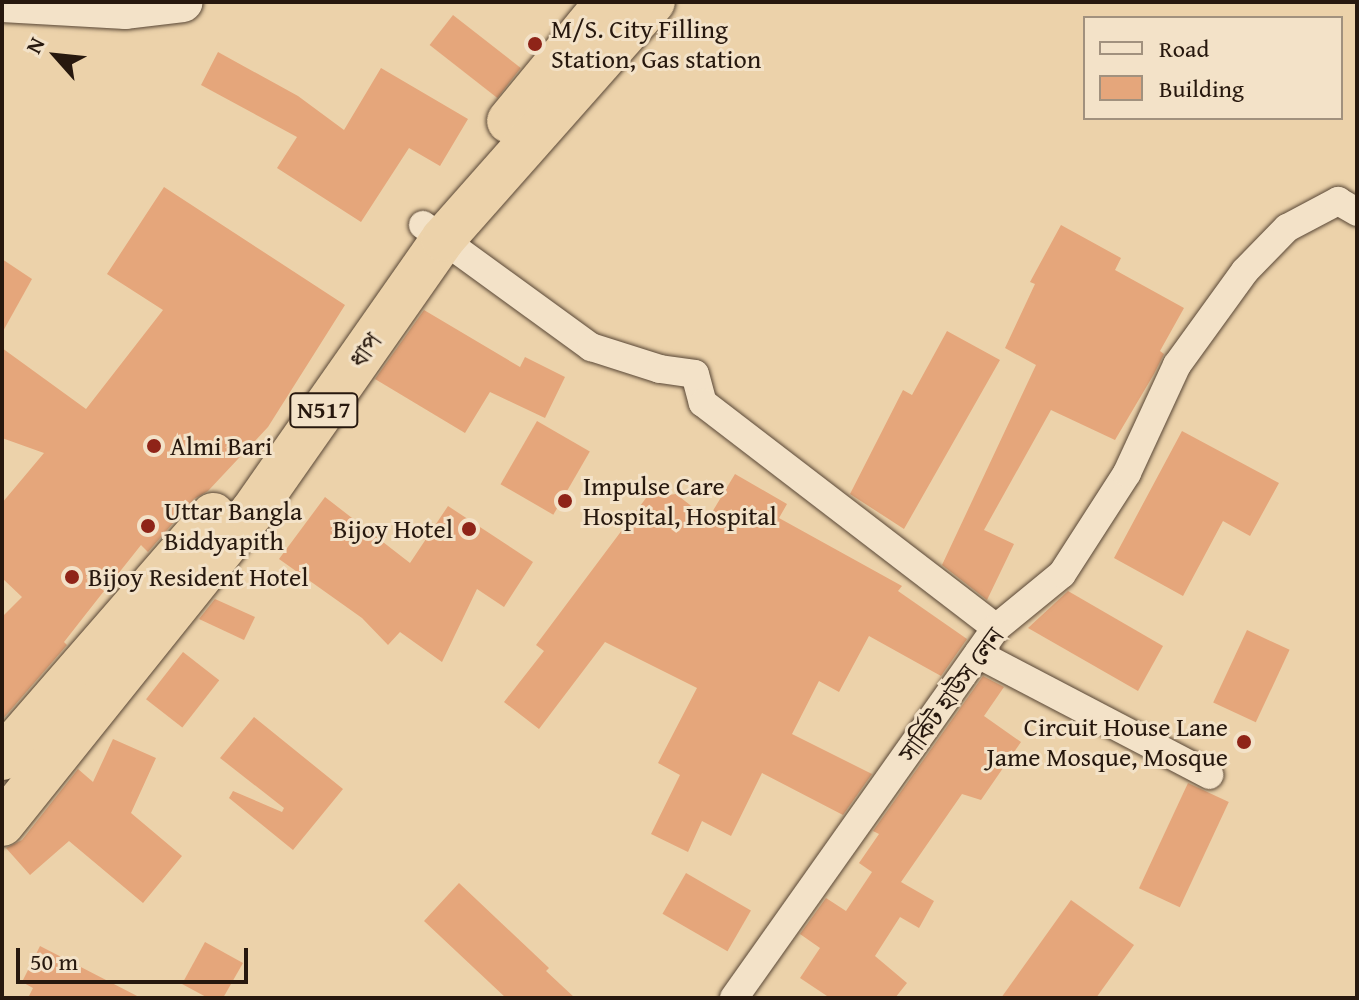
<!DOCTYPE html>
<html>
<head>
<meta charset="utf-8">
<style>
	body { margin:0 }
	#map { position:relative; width:1359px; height:1000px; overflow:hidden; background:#ecd2aa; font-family:"Gentium Book Plus","Noto Serif Bengali",serif }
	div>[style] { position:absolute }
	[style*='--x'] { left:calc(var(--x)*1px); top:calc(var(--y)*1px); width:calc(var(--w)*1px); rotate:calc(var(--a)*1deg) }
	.building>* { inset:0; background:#e5a67b; transform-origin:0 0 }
	.roads { filter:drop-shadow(0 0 2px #584635) drop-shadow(0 0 2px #584635) }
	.minor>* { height:28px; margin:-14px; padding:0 14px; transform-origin:14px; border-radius:14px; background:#f3e2c8 }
	.secondary>* { height:40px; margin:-20px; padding:0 20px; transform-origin:20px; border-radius:20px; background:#f3e2c8 }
	.trunk>* { height:44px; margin:-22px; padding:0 22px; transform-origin:22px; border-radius:22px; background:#ecd2aa }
	.dots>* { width:22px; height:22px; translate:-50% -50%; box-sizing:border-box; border:4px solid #f3e2c8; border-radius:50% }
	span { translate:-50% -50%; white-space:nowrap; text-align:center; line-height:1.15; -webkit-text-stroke:6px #f3e2c8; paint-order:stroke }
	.shield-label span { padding:2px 6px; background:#f3e2c8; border:2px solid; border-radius:6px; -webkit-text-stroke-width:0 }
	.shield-label { font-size:24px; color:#27180e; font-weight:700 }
	.poi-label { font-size:26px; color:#27180e }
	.left { translate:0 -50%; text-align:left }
	.right { translate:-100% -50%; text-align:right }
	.street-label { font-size:26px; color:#27180e }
	.frame { position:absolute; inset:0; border:4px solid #27180e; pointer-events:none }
	.legend { position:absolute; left:1083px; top:16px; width:260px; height:104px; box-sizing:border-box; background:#f3e2c8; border:2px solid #a1917e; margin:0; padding:10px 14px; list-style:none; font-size:24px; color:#27180e }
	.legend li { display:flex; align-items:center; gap:16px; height:40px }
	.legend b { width:40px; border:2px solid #a1917e }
	.north { position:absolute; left:16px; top:16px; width:80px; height:80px; -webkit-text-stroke:6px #f3e2c8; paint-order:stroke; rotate:297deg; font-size:22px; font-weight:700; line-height:32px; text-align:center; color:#27180e }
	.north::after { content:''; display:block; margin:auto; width:28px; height:36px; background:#27180e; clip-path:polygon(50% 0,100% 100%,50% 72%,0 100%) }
	.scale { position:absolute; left:16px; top:948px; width:232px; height:36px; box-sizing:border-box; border:4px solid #27180e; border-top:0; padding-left:10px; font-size:24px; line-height:28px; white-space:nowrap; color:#27180e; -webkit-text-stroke:6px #f3e2c8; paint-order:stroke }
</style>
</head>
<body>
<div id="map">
	<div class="building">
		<div style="left:453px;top:15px;width:86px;height:38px;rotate:38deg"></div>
		<div style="clip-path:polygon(218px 52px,298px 96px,344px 130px,381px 68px,468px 119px,440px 166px,409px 148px,361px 222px,277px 168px,297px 137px,201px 85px)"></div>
		<div style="clip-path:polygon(164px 187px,345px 305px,268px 427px,208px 491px,194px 499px,148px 552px,141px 545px,114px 579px,92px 569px,86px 577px,104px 591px,64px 642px,67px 645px,2px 720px,2px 617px,22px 597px,2px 578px,2px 503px,44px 453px,2px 438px,2px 348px,86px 409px,163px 310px,107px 274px)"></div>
		<div style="clip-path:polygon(1061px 225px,1121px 258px,1115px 270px,1184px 308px,1160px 351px,1164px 354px,1154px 374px,1115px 440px,1051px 410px,984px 530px,1014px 544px,987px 600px,942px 565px,1036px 365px,1005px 348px,1035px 284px,1030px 282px)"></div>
		<div style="clip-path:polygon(2px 259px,32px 279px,2px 333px)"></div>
		<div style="clip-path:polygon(424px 310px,520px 367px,525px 357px,565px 377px,545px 418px,490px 392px,465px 433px,375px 379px)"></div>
		<div style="clip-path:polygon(947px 331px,1000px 360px,904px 529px,850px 494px,903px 390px,912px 395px)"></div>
		<div style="left:537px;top:421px;width:61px;height:73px;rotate:30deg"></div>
		<div style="clip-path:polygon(1182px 431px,1279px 483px,1250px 536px,1223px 521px,1183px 596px,1114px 558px)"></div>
		<div style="clip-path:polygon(735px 474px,787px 504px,779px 518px,902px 586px,898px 591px,967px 639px,941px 676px,869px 636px,839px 692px,819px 681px,792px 734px,872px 774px,843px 815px,762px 773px,731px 836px,702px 821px,688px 852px,651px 834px,680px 775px,658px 763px,697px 688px,605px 642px,539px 729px,504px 702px,544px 651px,536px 645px,646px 498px,676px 494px,708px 519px)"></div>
		<div style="clip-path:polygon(325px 497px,410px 563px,448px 506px,533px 562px,504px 607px,477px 589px,442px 662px,400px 632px,388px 645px,362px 618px,279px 559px)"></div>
		<div style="clip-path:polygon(1068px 591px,1163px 646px,1138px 691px,1028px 628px)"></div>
		<div style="clip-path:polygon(215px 599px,255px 617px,244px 640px,199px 619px)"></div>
		<div style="left:1247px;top:630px;width:47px;height:80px;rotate:25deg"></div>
		<div style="left:183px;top:652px;width:46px;height:60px;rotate:38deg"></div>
		<div style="clip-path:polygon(983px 676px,1004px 687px,984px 716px,1021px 742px,981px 800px,962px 794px,901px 882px,934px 901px,919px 928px,900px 917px,875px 956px,907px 983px,895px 998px,830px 998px,800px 978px,820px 948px,800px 934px,826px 898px,846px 911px,872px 872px,859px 863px,879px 834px,873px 831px)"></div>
		<div style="clip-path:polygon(254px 717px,343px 789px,293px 850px,229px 798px,233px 791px,282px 812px,284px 808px,220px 758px)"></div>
		<div style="clip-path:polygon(113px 739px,156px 758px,131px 813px,182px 856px,143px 903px,69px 841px,30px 875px,6px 848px,22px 840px,78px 769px,93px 782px)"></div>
		<div style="left:1188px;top:783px;width:45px;height:116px;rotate:25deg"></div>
		<div style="left:686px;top:873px;width:75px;height:47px;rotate:30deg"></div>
		<div style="clip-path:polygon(459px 883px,549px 968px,546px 971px,575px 998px,506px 998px,424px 921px)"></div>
		<div style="clip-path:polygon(1071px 900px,1134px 945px,1096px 998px,1001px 998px)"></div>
		<div style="clip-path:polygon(205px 942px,243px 963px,223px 998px,208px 998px,182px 984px)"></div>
		<div style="clip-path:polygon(40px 946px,141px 998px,28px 998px,33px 988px,22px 982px)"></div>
	</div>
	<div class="roads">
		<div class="minor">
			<div style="--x:423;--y:225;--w:208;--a:36"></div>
			<div style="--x:591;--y:347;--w:72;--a:17.7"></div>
			<div style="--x:660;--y:369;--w:35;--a:8"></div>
			<div style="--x:695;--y:374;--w:30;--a:75"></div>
			<div style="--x:703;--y:403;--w:369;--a:37.5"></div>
			<div style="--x:978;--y:654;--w:261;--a:27.6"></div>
			<div style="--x:734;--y:998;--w:453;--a:-54.7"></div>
			<div style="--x:996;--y:628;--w:85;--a:-39.3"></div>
			<div style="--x:1062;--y:574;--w:120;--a:-57.2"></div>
			<div style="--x:1127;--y:473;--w:119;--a:-65.2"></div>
			<div style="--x:1177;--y:365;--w:116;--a:-54.1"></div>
			<div style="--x:1245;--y:271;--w:60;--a:-45.7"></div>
			<div style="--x:1287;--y:228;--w:58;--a:-27.9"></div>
			<div style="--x:1338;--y:201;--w:22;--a:30"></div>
		</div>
		<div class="secondary">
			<div style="--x:2;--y:2;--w:124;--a:3.2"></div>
			<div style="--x:126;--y:9;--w:57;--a:-7"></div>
		</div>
		<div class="trunk">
			<div style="--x:509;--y:121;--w:154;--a:-50.5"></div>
			<div style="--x:2;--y:758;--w:322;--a:-49"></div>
			<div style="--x:2;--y:824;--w:400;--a:-51.3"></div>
			<div style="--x:252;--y:512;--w:333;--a:-55"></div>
			<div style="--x:443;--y:239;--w:317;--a:-48.5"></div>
		</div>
	</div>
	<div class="dots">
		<div style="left:535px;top:44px;background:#8f2418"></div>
		<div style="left:154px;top:446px;background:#8f2418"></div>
		<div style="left:565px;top:501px;background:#8f2418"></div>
		<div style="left:148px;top:526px;background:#8f2418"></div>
		<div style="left:469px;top:529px;background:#8f2418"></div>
		<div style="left:72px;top:577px;background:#8f2418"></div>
		<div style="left:1244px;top:742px;background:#8f2418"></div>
	</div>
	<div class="shield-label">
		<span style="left:324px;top:410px">N517</span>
	</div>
	<div class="poi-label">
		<span class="left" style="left:551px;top:44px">M/S. City Filling<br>Station, Gas station</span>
		<span class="left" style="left:170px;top:446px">Almi Bari</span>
		<span class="left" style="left:583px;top:501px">Impulse Care<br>Hospital, Hospital</span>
		<span class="left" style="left:164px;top:526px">Uttar Bangla<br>Biddyapith</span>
		<span class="right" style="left:453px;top:529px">Bijoy Hotel</span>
		<span class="left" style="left:88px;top:577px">Bijoy Resident Hotel</span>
		<span class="right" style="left:1228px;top:742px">Circuit House Lane<br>Jame Mosque, Mosque</span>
	</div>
	<div class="street-label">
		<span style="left:365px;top:350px;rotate:-55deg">ধাপ</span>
		<span style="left:951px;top:695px;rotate:-54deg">সার্কিট হাউস লেন</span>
	</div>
	<div class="frame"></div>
	<ul class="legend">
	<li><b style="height:10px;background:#f3e2c8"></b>Road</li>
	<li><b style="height:22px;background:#e5a67b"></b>Building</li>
	</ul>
	<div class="north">N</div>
	<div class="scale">50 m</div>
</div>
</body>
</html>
